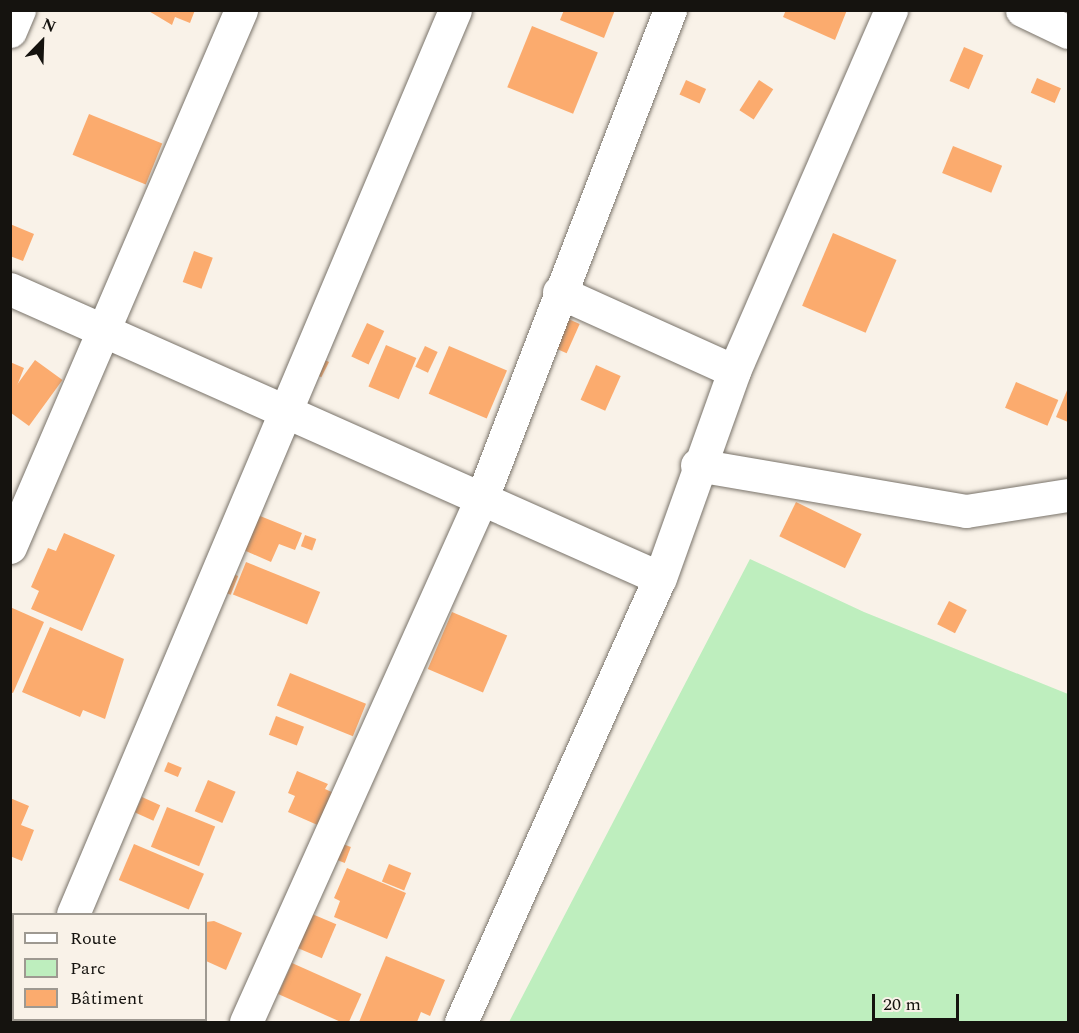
<!DOCTYPE html>
<html>
<head>
<meta charset="utf-8">
<style>
	body { margin:0 }
	#map { position:relative; width:1079px; height:1033px; overflow:hidden; background:#f9f2e8; font-family:Spectral,serif }
	div>[style] { position:absolute }
	[style*='--x'] { left:calc(var(--x)*1px); top:calc(var(--y)*1px); width:calc(var(--w)*1px); rotate:calc(var(--a)*1deg) }
	.green>* { inset:0; background:#beeebe }
	.building>* { inset:0; background:#fbab6e; transform-origin:0 0 }
	.roads { filter:drop-shadow(0 0 2px #79736a) drop-shadow(0 0 2px #79736a) }
	.street>* { height:33px; margin:-16.5px; padding:0 16.5px; transform-origin:16.5px; border-radius:16.5px; background:#fff }
	span { translate:-50% -50%; white-space:nowrap; text-align:center; line-height:1.15; -webkit-text-stroke:4.5px #f9f2e8; paint-order:stroke }
	.frame { position:absolute; inset:0; border:12px solid #15130f; pointer-events:none }
	.legend { position:absolute; left:12px; top:913px; width:195px; height:108px; box-sizing:border-box; background:#f9f2e8; border:2px solid #9e9991; margin:0; padding:8px 10px; list-style:none; font-size:18px; color:#15130f }
	.legend li { display:flex; align-items:center; gap:12px; height:30px }
	.legend b { width:30px; border:2px solid #9e9991 }
	.north { position:absolute; left:12px; top:12px; width:60px; height:60px; -webkit-text-stroke:4px #f9f2e8; paint-order:stroke; rotate:23deg; font-size:16px; font-weight:700; line-height:24px; text-align:center; color:#15130f }
	.north::after { content:''; display:block; margin:auto; width:21px; height:27px; background:#15130f; clip-path:polygon(50% 0,100% 100%,50% 72%,0 100%) }
	.scale { position:absolute; left:872px; top:994px; width:87px; height:27px; box-sizing:border-box; border:3px solid #15130f; border-top:0; padding-left:8px; font-size:18px; line-height:21px; white-space:nowrap; color:#15130f; -webkit-text-stroke:4px #f9f2e8; paint-order:stroke }
</style>
</head>
<body>
<div id="map">
	<div class="green">
		<div style="clip-path:polygon(750px 559px,864px 612px,1068px 694px,1068px 1022px,509px 1022px)"></div>
	</div>
	<div class="building">
		<div style="clip-path:polygon(147px 10px,195px 10px,190px 23px,175px 17px,172px 25px)"></div>
		<div style="clip-path:polygon(564px 10px,615px 10px,604px 38px,560px 20px)"></div>
		<div style="clip-path:polygon(786px 10px,847px 10px,835px 40px,783px 17px)"></div>
		<div style="left:532px;top:26px;width:71px;height:66px;rotate:22deg"></div>
		<div style="left:964px;top:47px;width:21px;height:37px;rotate:23deg"></div>
		<div style="left:1037px;top:78px;width:26px;height:16px;rotate:23deg"></div>
		<div style="left:686px;top:80px;width:22px;height:16px;rotate:24deg"></div>
		<div style="left:759px;top:80px;width:17px;height:36px;rotate:33deg"></div>
		<div style="left:89px;top:114px;width:79px;height:44px;rotate:22deg"></div>
		<div style="left:953px;top:146px;width:53px;height:29px;rotate:22deg"></div>
		<div style="clip-path:polygon(10px 224px,34px 234px,23px 261px,10px 256px)"></div>
		<div style="left:833px;top:233px;width:69px;height:79px;rotate:23deg"></div>
		<div style="left:194px;top:251px;width:20px;height:33px;rotate:20deg"></div>
		<div style="left:555px;top:313px;width:27px;height:32px;rotate:24deg"></div>
		<div style="left:367px;top:323px;width:19px;height:37px;rotate:25deg"></div>
		<div style="left:386px;top:345px;width:33px;height:45px;rotate:23deg"></div>
		<div style="left:425px;top:346px;width:14px;height:23px;rotate:25deg"></div>
		<div style="left:449px;top:346px;width:63px;height:52px;rotate:23deg"></div>
		<div style="left:321px;top:358px;width:9px;height:17px;rotate:27deg"></div>
		<div style="left:35px;top:360px;width:34px;height:57px;rotate:36deg"></div>
		<div style="clip-path:polygon(10px 362px,24px 368px,11px 401px,10px 401px)"></div>
		<div style="left:596px;top:365px;width:27px;height:38px;rotate:24deg"></div>
		<div style="left:1016px;top:382px;width:46px;height:28px;rotate:23deg"></div>
		<div style="clip-path:polygon(1068px 388px,1068px 422px,1056px 417px)"></div>
		<div style="left:796px;top:502px;width:73px;height:38px;rotate:26deg"></div>
		<div style="clip-path:polygon(253px 513px,302px 533px,295px 550px,279px 544px,271px 562px,239px 548px)"></div>
		<div style="clip-path:polygon(64px 533px,115px 555px,82px 631px,31px 609px,39px 591px,31px 587px,48px 548px,56px 551px)"></div>
		<div style="left:305px;top:535px;width:12px;height:12px;rotate:20deg"></div>
		<div style="left:246px;top:562px;width:80px;height:35px;rotate:22deg"></div>
		<div style="left:228px;top:572px;width:11px;height:20px;rotate:22deg"></div>
		<div style="left:949px;top:601px;width:20px;height:26px;rotate:27deg"></div>
		<div style="clip-path:polygon(10px 607px,44px 622px,13px 693px,10px 692px)"></div>
		<div style="left:452px;top:612px;width:60px;height:62px;rotate:23deg"></div>
		<div style="clip-path:polygon(50px 627px,124px 659px,105px 719px,83px 710px,80px 717px,22px 692px)"></div>
		<div style="left:290px;top:673px;width:82px;height:35px;rotate:22deg"></div>
		<div style="left:276px;top:716px;width:30px;height:20px;rotate:21deg"></div>
		<div style="left:168px;top:762px;width:15px;height:10px;rotate:23deg"></div>
		<div style="clip-path:polygon(297px 771px,328px 784px,325px 789px,336px 794px,322px 827px,288px 812px,295px 796px,288px 793px)"></div>
		<div style="left:208px;top:780px;width:30px;height:34px;rotate:23deg"></div>
		<div style="left:142px;top:797px;width:20px;height:17px;rotate:24deg"></div>
		<div style="clip-path:polygon(10px 798px,29px 806px,21px 825px,34px 830px,22px 861px,10px 856px)"></div>
		<div style="left:167px;top:807px;width:52px;height:43px;rotate:22deg"></div>
		<div style="left:335px;top:841px;width:17px;height:17px;rotate:21deg"></div>
		<div style="left:134px;top:844px;width:76px;height:39px;rotate:23deg"></div>
		<div style="left:389px;top:864px;width:24px;height:19px;rotate:22deg"></div>
		<div style="clip-path:polygon(347px 868px,406px 893px,387px 939px,334px 917px,340px 901px,334px 898px)"></div>
		<div style="left:305px;top:911px;width:34px;height:37px;rotate:23deg"></div>
		<div style="clip-path:polygon(214px 921px,242px 933px,226px 970px,206px 961px,206px 922px)"></div>
		<div style="clip-path:polygon(386px 956px,445px 980px,430px 1016px,421px 1012px,417px 1022px,359px 1022px)"></div>
		<div style="left:292px;top:963px;width:76px;height:34px;rotate:24deg"></div>
	</div>
	<div class="roads">
		<div class="street">
			<div style="--x:1022;--y:10;--w:51;--a:25.6"></div>
			<div style="--x:10;--y:31;--w:23;--a:-67"></div>
			<div style="--x:10;--y:289;--w:711;--a:23.97"></div>
			<div style="--x:559;--y:292;--w:192;--a:24.3"></div>
			<div style="--x:697;--y:465;--w:273;--a:9.7"></div>
			<div style="--x:966;--y:511;--w:103;--a:-8.9"></div>
			<div style="--x:10;--y:547;--w:585;--a:-66.72"></div>
			<div style="--x:73;--y:914;--w:981;--a:-67.09"></div>
			<div style="--x:10;--y:1007;--w:4;--a:14"></div>
			<div style="--x:43;--y:1020;--w:8;--a:14"></div>
			<div style="--x:246;--y:1022;--w:578;--a:-65.79"></div>
			<div style="--x:483;--y:495;--w:520;--a:-68.92"></div>
			<div style="--x:461;--y:1022;--w:487;--a:-65.9"></div>
			<div style="--x:660;--y:578;--w:220;--a:-70.3"></div>
			<div style="--x:734;--y:371;--w:394;--a:-66.5"></div>
		</div>
	</div>
	<div class="frame"></div>
	<ul class="legend">
	<li><b style="height:8px;background:#fff"></b>Route</li>
	<li><b style="height:16px;background:#beeebe"></b>Parc</li>
	<li><b style="height:16px;background:#fbab6e"></b>Bâtiment</li>
	</ul>
	<div class="north">N</div>
	<div class="scale">20 m</div>
</div>
</body>
</html>
